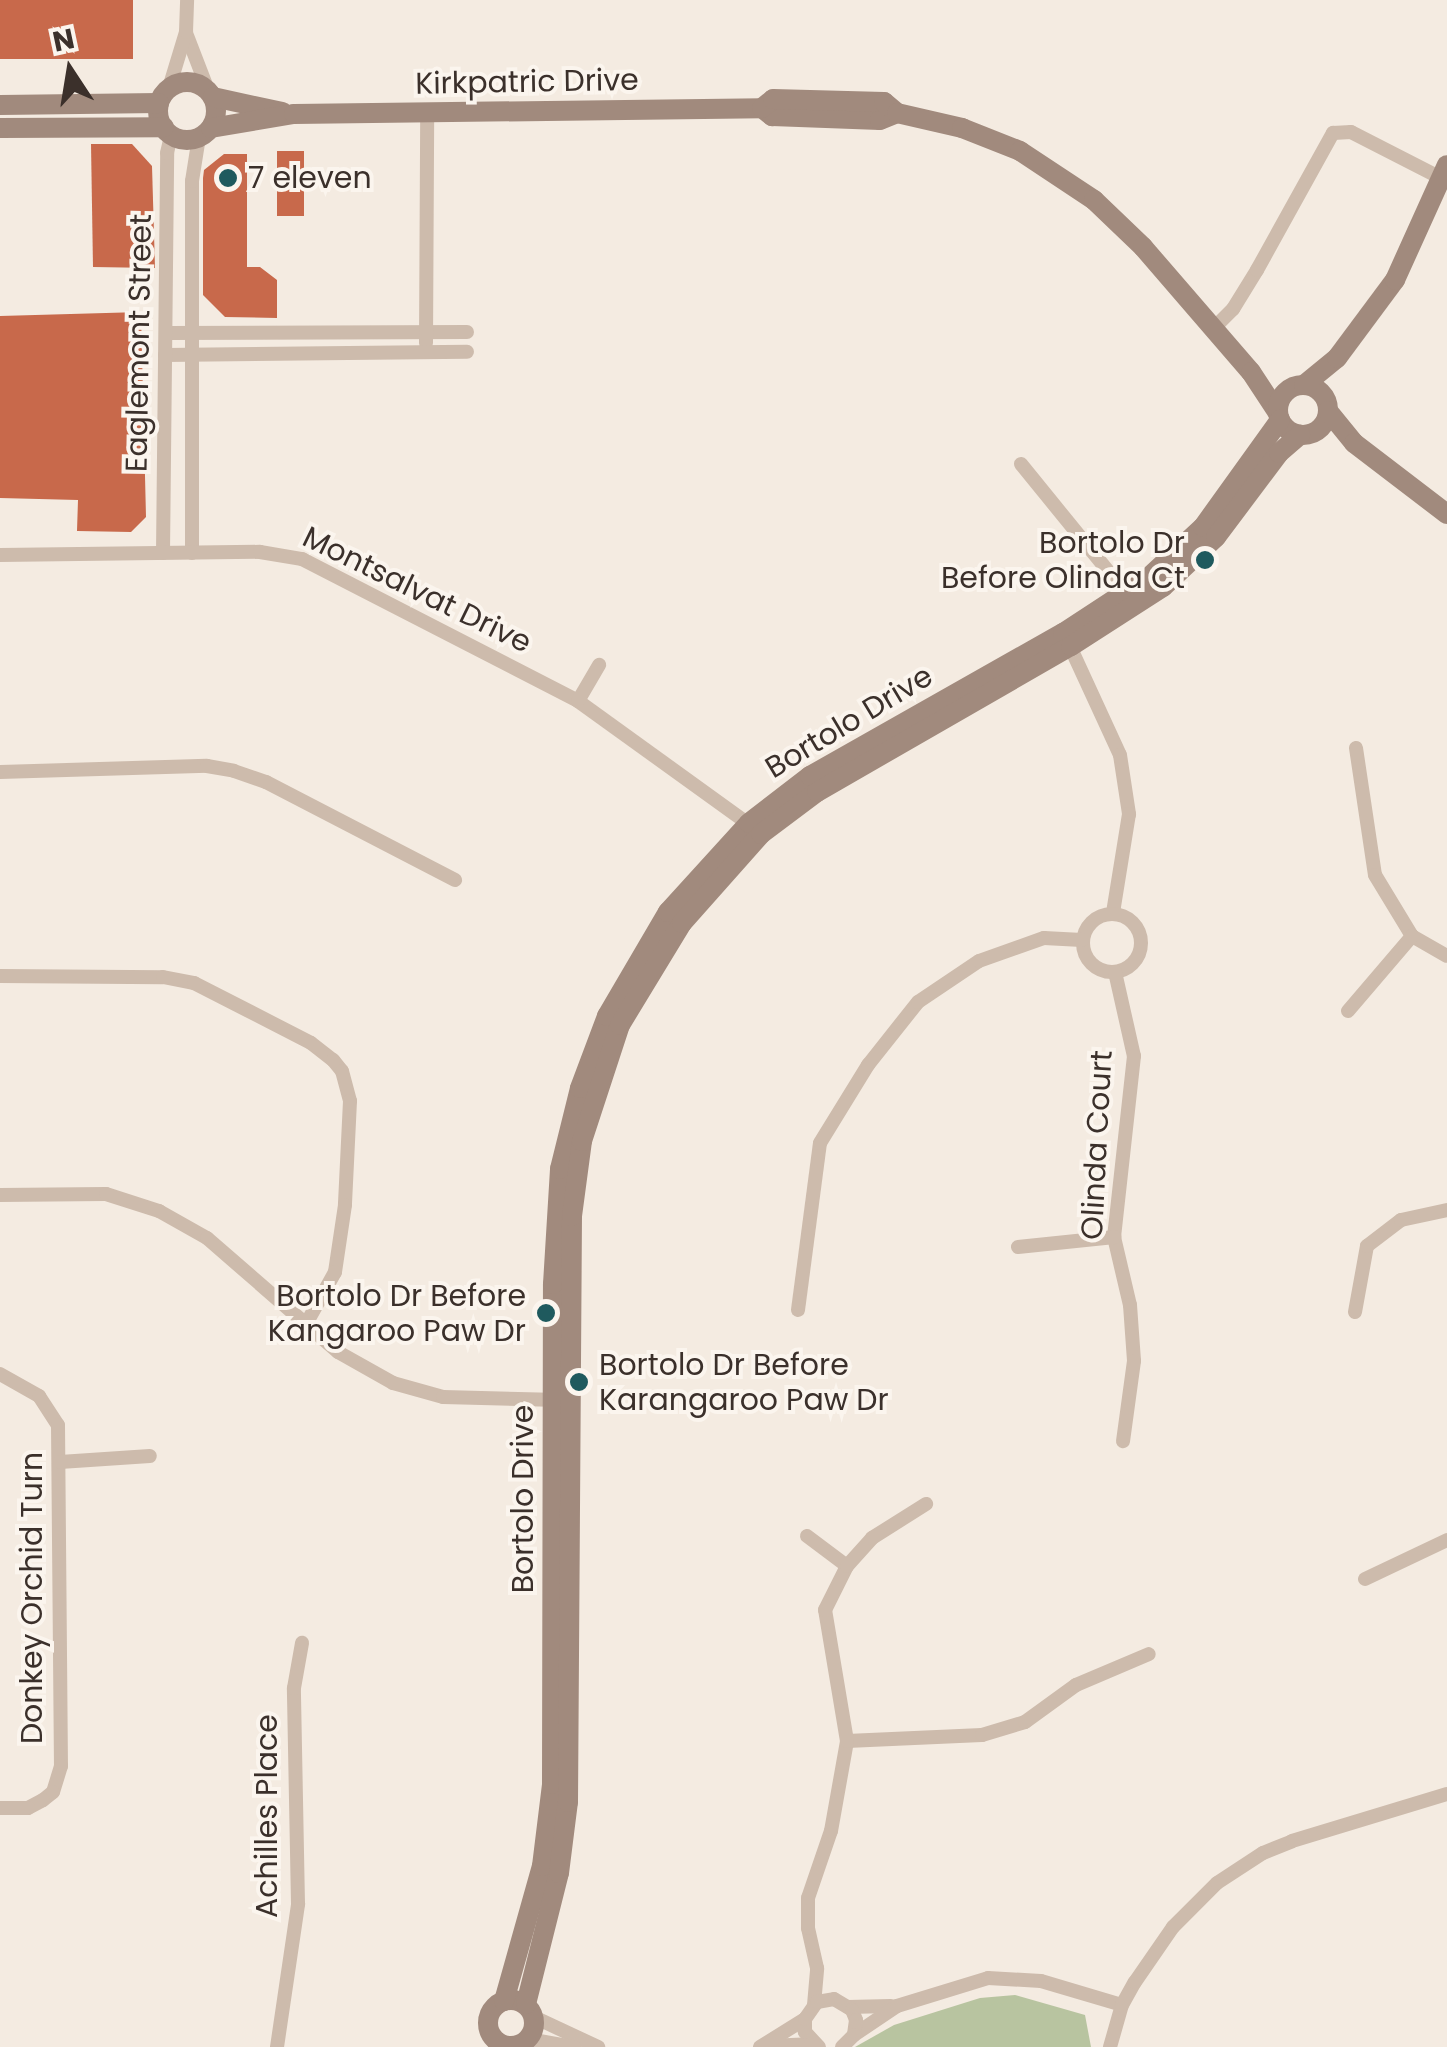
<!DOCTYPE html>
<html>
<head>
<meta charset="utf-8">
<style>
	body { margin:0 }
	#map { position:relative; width:1447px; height:2047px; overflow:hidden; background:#f4ebe1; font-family:Poppins,sans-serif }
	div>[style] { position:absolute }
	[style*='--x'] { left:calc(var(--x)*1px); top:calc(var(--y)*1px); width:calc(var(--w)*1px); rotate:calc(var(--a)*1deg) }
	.green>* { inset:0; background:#b8c4a0 }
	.building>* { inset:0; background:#c8694b; transform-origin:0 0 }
	.street>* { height:14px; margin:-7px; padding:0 7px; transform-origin:7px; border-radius:7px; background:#cdbbac }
	.street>.ring { margin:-7px; padding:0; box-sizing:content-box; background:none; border:14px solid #cdbbac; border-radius:50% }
	.secondary>* { height:20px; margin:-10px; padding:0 10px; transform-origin:10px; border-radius:10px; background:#a18a7d }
	.secondary>.ring { margin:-10px; padding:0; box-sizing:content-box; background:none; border:20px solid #a18a7d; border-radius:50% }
	.dots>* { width:28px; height:28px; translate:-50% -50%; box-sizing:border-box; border:5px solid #fbf5ee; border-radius:50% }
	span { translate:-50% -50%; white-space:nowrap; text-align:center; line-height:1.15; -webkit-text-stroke:8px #fbf5ee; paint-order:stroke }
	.street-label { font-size:30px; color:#3b302b }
	.poi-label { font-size:30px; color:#3b302b }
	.left { translate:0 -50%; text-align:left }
	.right { translate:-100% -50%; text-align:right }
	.north { position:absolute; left:20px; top:20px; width:100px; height:100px; -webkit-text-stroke:8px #fbf5ee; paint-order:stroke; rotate:348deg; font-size:28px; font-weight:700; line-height:40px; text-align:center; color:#3b302b }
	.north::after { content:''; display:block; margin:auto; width:35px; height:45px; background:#3b302b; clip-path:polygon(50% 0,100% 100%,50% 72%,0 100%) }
</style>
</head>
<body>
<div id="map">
	<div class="green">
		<div style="clip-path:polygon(1015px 1995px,1085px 2015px,1091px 2047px,855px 2047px,894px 2025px,980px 1998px)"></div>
	</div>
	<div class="building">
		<div style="left:0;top:0;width:133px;height:59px"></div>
		<div style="clip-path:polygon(91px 144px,132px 144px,152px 166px,155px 268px,93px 267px)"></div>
		<div style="left:304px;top:151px;width:65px;height:27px;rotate:90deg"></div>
		<div style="clip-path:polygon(224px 154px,247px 154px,247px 267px,260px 267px,277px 280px,277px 318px,225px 317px,203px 295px,203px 178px,204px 170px)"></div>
		<div style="clip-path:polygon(141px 312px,146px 517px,131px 532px,77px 531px,78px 500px,0 498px,0 316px)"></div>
	</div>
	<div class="street">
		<div style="--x:186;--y:33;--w:61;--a:68.9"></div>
		<div style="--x:169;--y:88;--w:59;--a:-73.1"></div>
		<div style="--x:186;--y:32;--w:32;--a:-88"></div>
		<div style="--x:1212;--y:330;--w:30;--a:-45"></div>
		<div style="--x:1233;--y:309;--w:46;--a:-58.4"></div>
		<div style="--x:1257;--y:270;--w:157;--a:-61"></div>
		<div style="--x:1333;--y:133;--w:18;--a:-3"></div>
		<div style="--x:1351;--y:132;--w:101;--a:27.1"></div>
		<div style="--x:167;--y:333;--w:300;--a:-0.2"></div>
		<div style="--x:426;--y:343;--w:229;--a:-89.7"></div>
		<div style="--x:165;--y:355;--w:302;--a:-0.6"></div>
		<div style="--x:1021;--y:464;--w:171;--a:50.9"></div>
		<div style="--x:163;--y:553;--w:400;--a:-89.4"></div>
		<div style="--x:167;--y:153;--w:18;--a:-77"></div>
		<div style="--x:192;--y:553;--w:372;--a:-90"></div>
		<div style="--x:192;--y:181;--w:45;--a:-81"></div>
		<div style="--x:0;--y:555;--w:260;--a:-0.7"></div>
		<div style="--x:260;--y:552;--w:43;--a:9.5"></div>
		<div style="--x:302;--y:559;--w:310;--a:27.2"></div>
		<div style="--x:578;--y:701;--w:216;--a:35.8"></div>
		<div style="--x:1068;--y:642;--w:124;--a:65.3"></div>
		<div style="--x:1120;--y:755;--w:60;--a:81.3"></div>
		<div style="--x:1129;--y:814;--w:100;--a:99.2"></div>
		<div style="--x:578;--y:701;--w:42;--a:-59.7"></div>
		<div style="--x:1356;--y:748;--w:128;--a:81.5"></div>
		<div style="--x:1375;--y:875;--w:71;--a:58.8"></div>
		<div style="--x:1412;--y:936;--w:40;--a:29.7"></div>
		<div style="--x:0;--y:772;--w:207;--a:-1.7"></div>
		<div style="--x:207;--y:766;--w:27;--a:10"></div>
		<div style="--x:234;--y:771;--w:34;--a:19"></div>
		<div style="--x:266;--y:782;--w:213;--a:27.4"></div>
		<div class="ring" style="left:1083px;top:914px;width:44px;height:44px"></div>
		<div style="--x:1115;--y:972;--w:86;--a:77.3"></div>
		<div style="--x:1134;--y:1056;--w:182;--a:96.3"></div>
		<div style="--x:1114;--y:1237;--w:70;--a:76.8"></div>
		<div style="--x:1130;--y:1305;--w:56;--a:85.9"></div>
		<div style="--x:1134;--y:1361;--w:81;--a:97.8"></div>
		<div style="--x:0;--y:976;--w:163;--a:0.4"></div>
		<div style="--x:163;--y:977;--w:32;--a:11"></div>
		<div style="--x:194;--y:983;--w:131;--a:27.1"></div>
		<div style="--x:311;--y:1043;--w:28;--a:38"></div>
		<div style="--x:333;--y:1060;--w:14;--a:51"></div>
		<div style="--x:342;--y:1071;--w:31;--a:75"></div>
		<div style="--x:350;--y:1101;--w:104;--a:92.8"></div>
		<div style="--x:345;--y:1205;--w:68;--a:98.5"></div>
		<div style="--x:335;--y:1272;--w:60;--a:119.1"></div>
		<div style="--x:1348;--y:1011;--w:99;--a:-49.5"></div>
		<div style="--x:0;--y:1195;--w:106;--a:-0.5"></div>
		<div style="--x:106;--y:1194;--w:56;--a:17.8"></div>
		<div style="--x:159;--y:1211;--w:55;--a:29.4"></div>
		<div style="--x:207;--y:1238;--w:174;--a:41"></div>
		<div style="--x:338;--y:1352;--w:63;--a:29.4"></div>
		<div style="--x:393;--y:1383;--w:52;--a:15.6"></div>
		<div style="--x:443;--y:1397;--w:117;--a:1.5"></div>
		<div style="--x:1018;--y:1247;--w:97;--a:-5.9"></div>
		<div style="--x:798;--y:1310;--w:168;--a:-82.5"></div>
		<div style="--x:820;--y:1143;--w:92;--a:-58.4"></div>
		<div style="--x:868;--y:1065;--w:80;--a:-51.6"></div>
		<div style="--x:918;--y:1002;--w:73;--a:-33.9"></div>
		<div style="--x:979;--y:961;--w:69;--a:-19.5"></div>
		<div style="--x:1044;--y:938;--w:38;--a:3"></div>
		<div style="--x:1355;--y:1312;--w:67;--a:-79.7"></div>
		<div style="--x:1367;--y:1246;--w:43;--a:-37.4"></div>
		<div style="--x:1401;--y:1220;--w:47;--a:-12.3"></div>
		<div style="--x:0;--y:1374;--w:45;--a:29.4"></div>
		<div style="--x:39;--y:1396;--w:35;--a:57"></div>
		<div style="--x:58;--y:1425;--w:341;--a:89.5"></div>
		<div style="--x:61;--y:1766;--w:27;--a:107"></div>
		<div style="--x:53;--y:1792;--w:13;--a:141"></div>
		<div style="--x:43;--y:1800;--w:17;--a:152"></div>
		<div style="--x:28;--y:1808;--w:28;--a:180"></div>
		<div style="--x:60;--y:1462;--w:90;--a:-3.8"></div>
		<div style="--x:807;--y:1536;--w:50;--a:36.9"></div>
		<div style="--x:1365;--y:1579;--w:91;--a:-25.4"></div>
		<div style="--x:847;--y:1741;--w:135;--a:-2.5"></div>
		<div style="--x:982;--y:1735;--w:45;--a:-16.8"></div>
		<div style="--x:1025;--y:1722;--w:63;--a:-36"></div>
		<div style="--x:1076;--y:1685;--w:79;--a:-23"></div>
		<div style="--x:814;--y:2005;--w:37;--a:-85"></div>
		<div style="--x:817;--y:1968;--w:41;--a:-102.7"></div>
		<div style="--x:808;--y:1928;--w:30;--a:-90"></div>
		<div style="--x:808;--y:1898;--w:71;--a:-71.1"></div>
		<div style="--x:831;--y:1831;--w:91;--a:-79.9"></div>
		<div style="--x:847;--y:1741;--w:133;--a:-99.5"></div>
		<div style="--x:825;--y:1610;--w:49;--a:-63.4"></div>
		<div style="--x:847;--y:1566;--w:38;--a:-48"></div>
		<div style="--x:872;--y:1538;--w:64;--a:-32.2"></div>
		<div style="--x:848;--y:2007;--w:43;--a:-1.3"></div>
		<div style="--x:534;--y:2017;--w:71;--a:25.1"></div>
		<div style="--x:854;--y:2035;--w:52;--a:-34"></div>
		<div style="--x:897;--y:2006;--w:95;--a:-17.1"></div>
		<div style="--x:988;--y:1978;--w:53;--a:3.2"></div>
		<div style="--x:1041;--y:1981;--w:84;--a:16.5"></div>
		<div style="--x:528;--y:2039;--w:47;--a:9.9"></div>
		<div style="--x:769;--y:2046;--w:44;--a:-2.6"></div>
		<div style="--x:277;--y:2047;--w:145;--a:-81.6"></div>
		<div style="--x:298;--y:1904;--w:216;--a:-91.1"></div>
		<div style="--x:294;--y:1688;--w:46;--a:-79.9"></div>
		<div style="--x:760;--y:2047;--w:53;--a:-31.9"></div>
		<div style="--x:819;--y:2047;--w:21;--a:-133"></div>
		<div style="--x:805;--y:2032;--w:13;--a:-90"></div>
		<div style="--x:805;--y:2019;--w:21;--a:-55"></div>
		<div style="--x:817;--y:2002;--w:17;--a:-10"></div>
		<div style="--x:834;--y:1999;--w:21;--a:31"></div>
		<div style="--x:852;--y:2010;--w:11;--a:68"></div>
		<div style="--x:856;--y:2020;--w:15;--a:98"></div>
		<div style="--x:854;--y:2035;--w:17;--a:135"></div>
		<div style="--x:1110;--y:2047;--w:44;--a:-74.1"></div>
		<div style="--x:1122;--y:2005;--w:26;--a:-61"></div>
		<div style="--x:1135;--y:1982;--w:67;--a:-55.4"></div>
		<div style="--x:1173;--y:1927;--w:62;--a:-45"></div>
		<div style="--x:1217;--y:1883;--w:55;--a:-33.1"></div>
		<div style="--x:1263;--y:1853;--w:31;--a:-22"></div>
		<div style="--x:1292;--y:1841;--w:162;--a:-16.9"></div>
	</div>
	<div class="secondary">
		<div class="ring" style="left:158px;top:82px;width:38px;height:38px"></div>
		<div style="--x:213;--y:97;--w:71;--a:12.3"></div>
		<div style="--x:0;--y:105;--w:159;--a:-0.7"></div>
		<div style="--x:762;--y:108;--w:13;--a:39"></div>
		<div style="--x:772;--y:116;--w:108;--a:2.1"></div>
		<div style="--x:880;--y:120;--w:18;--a:-22"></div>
		<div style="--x:0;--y:128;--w:164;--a:-0.3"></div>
		<div style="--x:211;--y:128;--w:84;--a:-9.6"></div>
		<div style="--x:294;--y:114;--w:468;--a:-0.7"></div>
		<div style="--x:762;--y:108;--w:14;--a:-39"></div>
		<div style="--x:773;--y:99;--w:111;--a:1.5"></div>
		<div style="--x:884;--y:102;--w:17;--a:40"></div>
		<div style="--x:897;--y:113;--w:67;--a:13"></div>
		<div style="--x:962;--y:128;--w:62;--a:21.6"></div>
		<div style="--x:1020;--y:151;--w:89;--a:33.5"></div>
		<div style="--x:1094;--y:200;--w:68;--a:43.8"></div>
		<div style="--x:1143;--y:247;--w:165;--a:49.2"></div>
		<div style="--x:1251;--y:372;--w:49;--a:56.6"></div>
		<div class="ring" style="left:1278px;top:385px;width:30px;height:30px"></div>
		<div style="--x:1304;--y:385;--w:43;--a:-39.3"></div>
		<div style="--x:1337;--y:358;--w:97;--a:-53.4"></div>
		<div style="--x:1395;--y:280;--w:126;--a:-65.7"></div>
		<div style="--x:1328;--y:411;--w:41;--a:50.9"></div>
		<div style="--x:1354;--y:443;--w:117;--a:37.4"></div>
		<div class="ring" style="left:488px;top:2000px;width:26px;height:26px"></div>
		<div style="--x:504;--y:2001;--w:140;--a:-74.3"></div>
		<div style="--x:542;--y:1866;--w:83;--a:-83"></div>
		<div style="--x:552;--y:1784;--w:500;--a:-89.89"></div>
		<div style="--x:553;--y:1284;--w:115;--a:-86.5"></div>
		<div style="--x:560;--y:1169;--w:83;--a:-76.1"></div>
		<div style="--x:580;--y:1088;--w:77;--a:-69.4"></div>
		<div style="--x:607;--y:1016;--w:121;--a:-59.6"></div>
		<div style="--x:668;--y:912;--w:120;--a:-47.7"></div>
		<div style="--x:749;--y:823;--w:77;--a:-37.6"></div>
		<div style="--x:810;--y:776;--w:291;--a:-29.5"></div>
		<div style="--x:1063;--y:633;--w:104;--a:-33.2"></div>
		<div style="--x:1150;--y:576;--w:72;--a:-42.8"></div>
		<div style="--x:1203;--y:527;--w:132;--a:-54.3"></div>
		<div style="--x:526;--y:2004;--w:135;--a:-75.9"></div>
		<div style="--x:559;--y:1873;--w:72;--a:-82.8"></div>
		<div style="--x:568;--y:1802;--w:586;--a:-89.61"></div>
		<div style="--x:572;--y:1216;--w:76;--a:-82.4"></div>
		<div style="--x:582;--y:1141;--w:122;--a:-71.9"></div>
		<div style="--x:620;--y:1025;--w:119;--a:-58.7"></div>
		<div style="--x:682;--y:923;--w:119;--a:-48.4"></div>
		<div style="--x:761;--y:834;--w:70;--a:-36.9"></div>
		<div style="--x:817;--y:792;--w:293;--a:-29.9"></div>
		<div style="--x:1071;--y:646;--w:109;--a:-32.7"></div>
		<div style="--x:1163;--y:587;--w:73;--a:-43.3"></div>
		<div style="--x:1216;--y:537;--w:105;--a:-53.1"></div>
		<div style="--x:1279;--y:453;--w:28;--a:-41"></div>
	</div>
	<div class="dots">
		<div style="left:228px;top:178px;background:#1f5a5e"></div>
		<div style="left:1205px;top:560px;background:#1f5a5e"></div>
		<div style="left:546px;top:1313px;background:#1f5a5e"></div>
		<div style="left:579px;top:1382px;background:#1f5a5e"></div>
	</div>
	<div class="street-label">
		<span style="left:527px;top:82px;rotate:-1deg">Kirkpatric Drive</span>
		<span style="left:139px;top:343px;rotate:-89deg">Eaglemont Street</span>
		<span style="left:417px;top:590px;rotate:26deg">Montsalvat Drive</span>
		<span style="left:849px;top:722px;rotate:-31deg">Bortolo Drive</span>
		<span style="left:1097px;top:1145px;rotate:-87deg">Olinda Court</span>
		<span style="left:523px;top:1499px;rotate:-90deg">Bortolo Drive</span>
		<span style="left:32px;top:1598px;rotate:-90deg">Donkey Orchid Turn</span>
		<span style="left:267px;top:1816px;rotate:-90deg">Achilles Place</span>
	</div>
	<div class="poi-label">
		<span class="left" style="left:248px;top:178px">7 eleven</span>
		<span class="right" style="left:1185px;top:560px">Bortolo Dr<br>Before Olinda Ct</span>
		<span class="right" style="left:526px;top:1313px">Bortolo Dr Before<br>Kangaroo Paw Dr</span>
		<span class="left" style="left:599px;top:1382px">Bortolo Dr Before<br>Karangaroo Paw Dr</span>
	</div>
	<div class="north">N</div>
</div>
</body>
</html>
